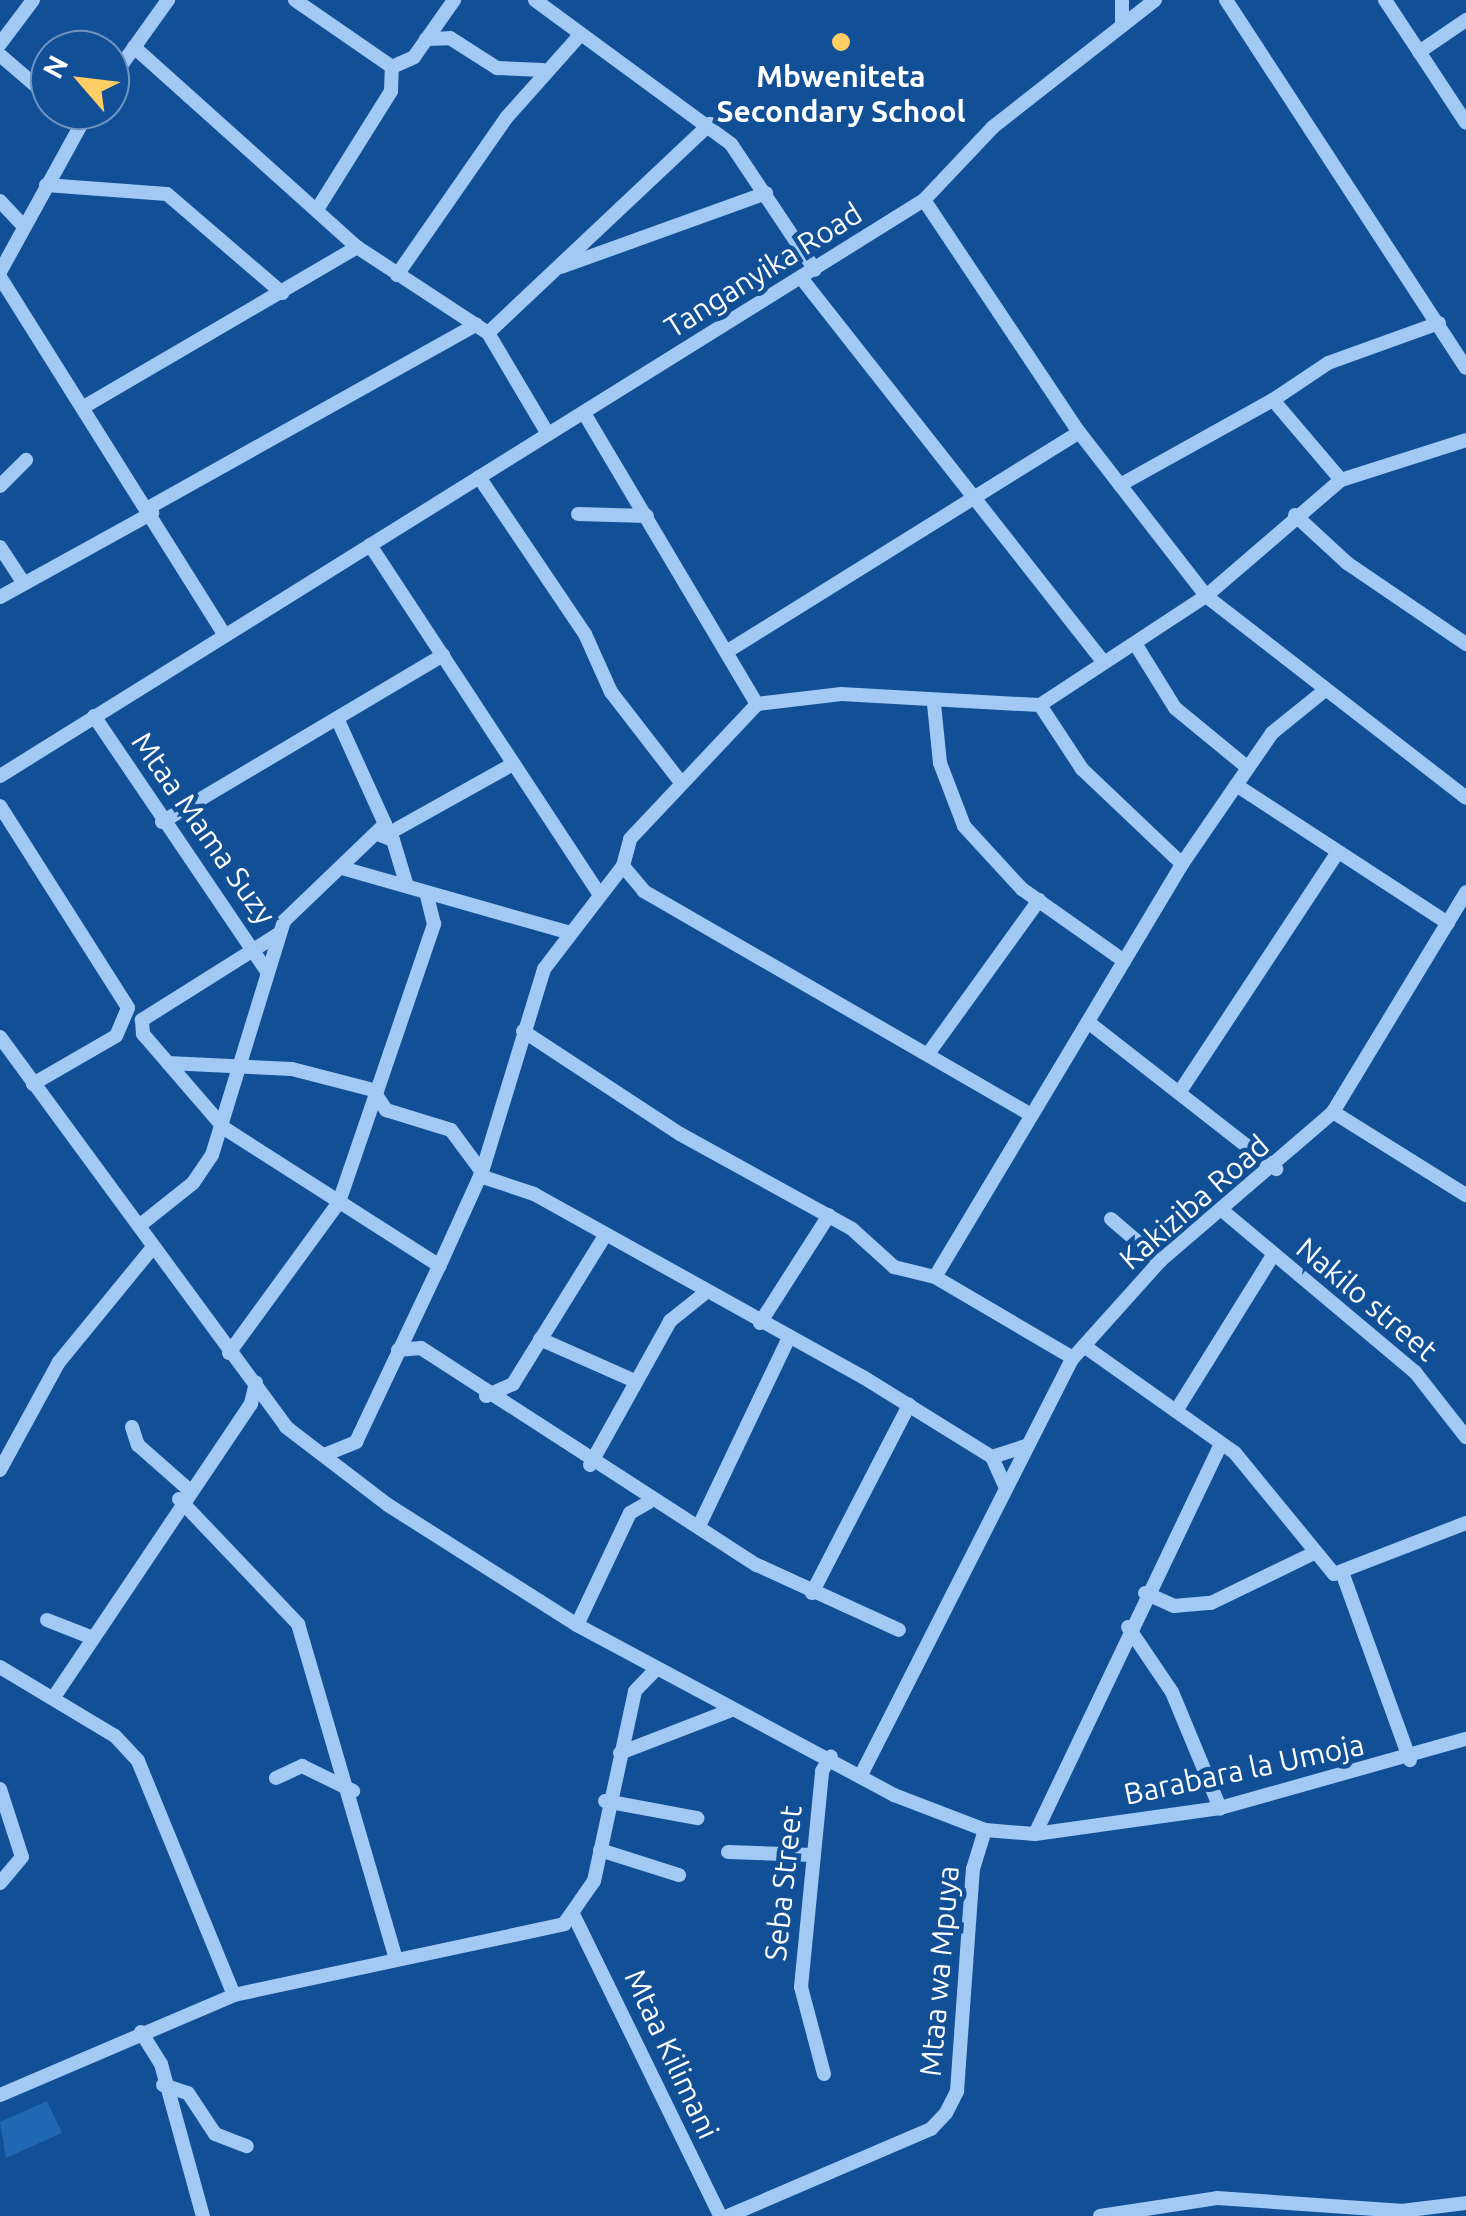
<!DOCTYPE html>
<html>
<head>
<meta charset="utf-8">
<style>
	body { margin:0 }
	#map { position:relative; width:1466px; height:2216px; overflow:hidden; background:#114f96; font-family:Ubuntu,sans-serif }
	div>[style] { position:absolute }
	[style*='--x'] { left:calc(var(--x)*1px); top:calc(var(--y)*1px); width:calc(var(--w)*1px); rotate:calc(var(--a)*1deg) }
	.green>* { inset:0; background:#2067b4 }
	.minor>* { height:14px; margin:-7px; padding:0 7px; transform-origin:7px; border-radius:7px; background:#a1c9f3 }
	.dots>* { width:28px; height:28px; translate:-50% -50%; box-sizing:border-box; border:5px solid #114f96; border-radius:50% }
	span { translate:-50% -50%; white-space:nowrap; text-align:center; line-height:1.15; -webkit-text-stroke:9px #114f96; paint-order:stroke }
	.poi-label { font-size:30px; color:#fff; font-weight:700 }
	.street-label { font-size:30px; color:#fff }
	.north { position:absolute; left:30px; top:30px; width:100px; height:100px; box-sizing:border-box; background:#114f96; border:2px solid #7095c0; border-radius:50%; rotate:298deg; font-size:28px; font-weight:700; line-height:40px; text-align:center; color:#fff }
	.north::after { content:''; display:block; margin:auto; width:35px; height:45px; background:#ffce64; clip-path:polygon(50% 0,100% 100%,50% 72%,0 100%) }
</style>
</head>
<body>
<div id="map">
	<div class="green">
		<div style="clip-path:polygon(47px 2101px,62px 2133px,6px 2158px,0 2122px)"></div>
	</div>
	<div class="minor">
		<div style="--x:295;--y:0;--w:118;--a:34.6"></div>
		<div style="--x:392;--y:67;--w:24;--a:-24"></div>
		<div style="--x:414;--y:57;--w:70;--a:-54.9"></div>
		<div style="--x:535;--y:0;--w:243;--a:36.3"></div>
		<div style="--x:731;--y:144;--w:151;--a:56.3"></div>
		<div style="--x:1122;--y:0;--w:22;--a:90"></div>
		<div style="--x:1226;--y:0;--w:439;--a:56.9"></div>
		<div style="--x:1385;--y:0;--w:147;--a:56.6"></div>
		<div style="--x:426;--y:39;--w:24;--a:-2"></div>
		<div style="--x:450;--y:38;--w:56;--a:32.6"></div>
		<div style="--x:497;--y:68;--w:46;--a:2.5"></div>
		<div style="--x:0;--y:44;--w:55;--a:-53.1"></div>
		<div style="--x:134;--y:47;--w:300;--a:41.9"></div>
		<div style="--x:1419;--y:52;--w:57;--a:-34.2"></div>
		<div style="--x:0;--y:55;--w:66;--a:40.7"></div>
		<div style="--x:110;--y:81;--w:100;--a:-54.4"></div>
		<div style="--x:65;--y:110;--w:20;--a:37"></div>
		<div style="--x:46;--y:185;--w:121;--a:4.3"></div>
		<div style="--x:167;--y:194;--w:152;--a:40.7"></div>
		<div style="--x:924;--y:200;--w:279;--a:56.3"></div>
		<div style="--x:1079;--y:432;--w:207;--a:52.2"></div>
		<div style="--x:1206;--y:596;--w:329;--a:37.8"></div>
		<div style="--x:0;--y:201;--w:35;--a:47"></div>
		<div style="--x:318;--y:208;--w:138;--a:-58"></div>
		<div style="--x:391;--y:91;--w:24;--a:-88"></div>
		<div style="--x:561;--y:267;--w:218;--a:-19.8"></div>
		<div style="--x:0;--y:272;--w:185;--a:-61.2"></div>
		<div style="--x:397;--y:275;--w:193;--a:-55.2"></div>
		<div style="--x:507;--y:117;--w:110;--a:-48.3"></div>
		<div style="--x:0;--y:277;--w:423;--a:57.9"></div>
		<div style="--x:802;--y:279;--w:486;--a:51.8"></div>
		<div style="--x:488;--y:333;--w:305;--a:-43.3"></div>
		<div style="--x:1273;--y:400;--w:66;--a:-33.9"></div>
		<div style="--x:1328;--y:363;--w:118;--a:-19.8"></div>
		<div style="--x:87;--y:405;--w:313;--a:-30.3"></div>
		<div style="--x:357;--y:247;--w:157;--a:33.3"></div>
		<div style="--x:488;--y:333;--w:117;--a:59.3"></div>
		<div style="--x:584;--y:413;--w:339;--a:59.3"></div>
		<div style="--x:479;--y:477;--w:189;--a:56"></div>
		<div style="--x:585;--y:634;--w:64;--a:65.9"></div>
		<div style="--x:611;--y:692;--w:111;--a:52.3"></div>
		<div style="--x:1120;--y:485;--w:175;--a:-29.1"></div>
		<div style="--x:1273;--y:400;--w:105;--a:49.6"></div>
		<div style="--x:0;--y:486;--w:37;--a:-45"></div>
		<div style="--x:148;--y:508;--w:376;--a:-29.2"></div>
		<div style="--x:578;--y:514;--w:69;--a:1.7"></div>
		<div style="--x:1295;--y:515;--w:71;--a:42.7"></div>
		<div style="--x:1347;--y:563;--w:144;--a:34.2"></div>
		<div style="--x:370;--y:545;--w:417;--a:56.7"></div>
		<div style="--x:0;--y:547;--w:42;--a:56.7"></div>
		<div style="--x:0;--y:597;--w:174;--a:-28.9"></div>
		<div style="--x:1136;--y:645;--w:74;--a:58.2"></div>
		<div style="--x:1175;--y:708;--w:94;--a:39.4"></div>
		<div style="--x:731;--y:649;--w:410;--a:-31.9"></div>
		<div style="--x:934;--y:704;--w:59;--a:84.2"></div>
		<div style="--x:940;--y:763;--w:67;--a:69.1"></div>
		<div style="--x:964;--y:826;--w:86;--a:47.4"></div>
		<div style="--x:1022;--y:889;--w:125;--a:35.2"></div>
		<div style="--x:1040;--y:705;--w:77;--a:56.7"></div>
		<div style="--x:1082;--y:769;--w:138;--a:43.5"></div>
		<div style="--x:94;--y:716;--w:309;--a:55.9"></div>
		<div style="--x:0;--y:776;--w:1089;--a:-31.94"></div>
		<div style="--x:924;--y:200;--w:100;--a:-46.6"></div>
		<div style="--x:993;--y:127;--w:206;--a:-38.1"></div>
		<div style="--x:1236;--y:785;--w:253;--a:33.1"></div>
		<div style="--x:0;--y:806;--w:239;--a:57.6"></div>
		<div style="--x:128;--y:1008;--w:30;--a:113"></div>
		<div style="--x:116;--y:1036;--w:96;--a:150"></div>
		<div style="--x:162;--y:822;--w:327;--a:-30.7"></div>
		<div style="--x:380;--y:835;--w:14;--a:21"></div>
		<div style="--x:393;--y:840;--w:48;--a:73.1"></div>
		<div style="--x:386;--y:835;--w:145;--a:-29.2"></div>
		<div style="--x:342;--y:868;--w:234;--a:15.9"></div>
		<div style="--x:277;--y:935;--w:160;--a:147.8"></div>
		<div style="--x:142;--y:1020;--w:14;--a:86"></div>
		<div style="--x:143;--y:1034;--w:124;--a:49.2"></div>
		<div style="--x:224;--y:1128;--w:256;--a:32.6"></div>
		<div style="--x:1088;--y:1022;--w:239;--a:38"></div>
		<div style="--x:523;--y:1031;--w:188;--a:33.3"></div>
		<div style="--x:680;--y:1134;--w:196;--a:28.9"></div>
		<div style="--x:852;--y:1229;--w:57;--a:42.1"></div>
		<div style="--x:894;--y:1267;--w:42;--a:13.7"></div>
		<div style="--x:935;--y:1277;--w:160;--a:30.4"></div>
		<div style="--x:0;--y:1037;--w:484;--a:53.7"></div>
		<div style="--x:286;--y:1427;--w:128;--a:37.4"></div>
		<div style="--x:388;--y:1505;--w:224;--a:32.4"></div>
		<div style="--x:577;--y:1625;--w:360;--a:28.2"></div>
		<div style="--x:894;--y:1795;--w:97;--a:21"></div>
		<div style="--x:985;--y:1830;--w:50;--a:4.6"></div>
		<div style="--x:1035;--y:1834;--w:187;--a:-8"></div>
		<div style="--x:1220;--y:1808;--w:255;--a:-15.7"></div>
		<div style="--x:928;--y:1054;--w:190;--a:-54.2"></div>
		<div style="--x:168;--y:1063;--w:124;--a:2.8"></div>
		<div style="--x:292;--y:1069;--w:84;--a:14.5"></div>
		<div style="--x:373;--y:1090;--w:24;--a:57"></div>
		<div style="--x:386;--y:1110;--w:68;--a:17.1"></div>
		<div style="--x:451;--y:1130;--w:52;--a:53.6"></div>
		<div style="--x:1179;--y:1093;--w:287;--a:-56.6"></div>
		<div style="--x:1333;--y:1112;--w:157;--a:32"></div>
		<div style="--x:1028;--y:1113;--w:444;--a:-150"></div>
		<div style="--x:644;--y:891;--w:33;--a:-130"></div>
		<div style="--x:623;--y:866;--w:28;--a:-75"></div>
		<div style="--x:630;--y:839;--w:185;--a:-46.7"></div>
		<div style="--x:757;--y:704;--w:85;--a:-6.8"></div>
		<div style="--x:841;--y:694;--w:199;--a:3.2"></div>
		<div style="--x:1040;--y:705;--w:199;--a:-33.3"></div>
		<div style="--x:1206;--y:596;--w:178;--a:-40.7"></div>
		<div style="--x:1341;--y:480;--w:131;--a:-17.7"></div>
		<div style="--x:480;--y:1176;--w:57;--a:18.4"></div>
		<div style="--x:534;--y:1194;--w:376;--a:29.1"></div>
		<div style="--x:863;--y:1377;--w:152;--a:31.8"></div>
		<div style="--x:992;--y:1457;--w:32;--a:66"></div>
		<div style="--x:1223;--y:1211;--w:251;--a:40"></div>
		<div style="--x:1415;--y:1372;--w:83;--a:51.9"></div>
		<div style="--x:1111;--y:1219;--w:65;--a:40.6"></div>
		<div style="--x:139;--y:1226;--w:69;--a:-38.5"></div>
		<div style="--x:193;--y:1183;--w:34;--a:-56"></div>
		<div style="--x:212;--y:1155;--w:245;--a:-72.9"></div>
		<div style="--x:284;--y:921;--w:140;--a:-43.8"></div>
		<div style="--x:385;--y:824;--w:116;--a:-114.4"></div>
		<div style="--x:935;--y:1277;--w:481;--a:-59.1"></div>
		<div style="--x:1182;--y:864;--w:159;--a:-55.5"></div>
		<div style="--x:1272;--y:733;--w:67;--a:-38.9"></div>
		<div style="--x:760;--y:1323;--w:128;--a:-57.4"></div>
		<div style="--x:540;--y:1339;--w:104;--a:23.9"></div>
		<div style="--x:1084;--y:1346;--w:185;--a:35.3"></div>
		<div style="--x:1235;--y:1453;--w:156;--a:50.7"></div>
		<div style="--x:1334;--y:1574;--w:142;--a:-21.1"></div>
		<div style="--x:398;--y:1350;--w:23;--a:-5"></div>
		<div style="--x:421;--y:1348;--w:400;--a:32.9"></div>
		<div style="--x:757;--y:1565;--w:156;--a:24.6"></div>
		<div style="--x:229;--y:1353;--w:187;--a:-53.9"></div>
		<div style="--x:339;--y:1202;--w:294;--a:-71.1"></div>
		<div style="--x:434;--y:924;--w:32;--a:-104"></div>
		<div style="--x:486;--y:1396;--w:30;--a:-24"></div>
		<div style="--x:513;--y:1384;--w:176;--a:-58.2"></div>
		<div style="--x:1176;--y:1411;--w:184;--a:-58.1"></div>
		<div style="--x:132;--y:1427;--w:19;--a:72"></div>
		<div style="--x:138;--y:1445;--w:65;--a:41.3"></div>
		<div style="--x:324;--y:1455;--w:35;--a:-22"></div>
		<div style="--x:356;--y:1442;--w:201;--a:-64.7"></div>
		<div style="--x:442;--y:1260;--w:97;--a:-65.6"></div>
		<div style="--x:482;--y:1172;--w:212;--a:-73"></div>
		<div style="--x:544;--y:969;--w:130;--a:-52.5"></div>
		<div style="--x:992;--y:1457;--w:35;--a:-18"></div>
		<div style="--x:590;--y:1465;--w:165;--a:-60.9"></div>
		<div style="--x:670;--y:1321;--w:45;--a:-38.7"></div>
		<div style="--x:0;--y:1470;--w:123;--a:-61.4"></div>
		<div style="--x:59;--y:1362;--w:149;--a:-50.7"></div>
		<div style="--x:179;--y:1499;--w:173;--a:46.4"></div>
		<div style="--x:298;--y:1624;--w:346;--a:73.7"></div>
		<div style="--x:699;--y:1526;--w:207;--a:-64.5"></div>
		<div style="--x:1343;--y:1575;--w:197;--a:70.1"></div>
		<div style="--x:812;--y:1593;--w:212;--a:-62.7"></div>
		<div style="--x:1145;--y:1593;--w:32;--a:24"></div>
		<div style="--x:1174;--y:1606;--w:37;--a:-5"></div>
		<div style="--x:1211;--y:1603;--w:114;--a:-25.9"></div>
		<div style="--x:47;--y:1620;--w:49;--a:21.4"></div>
		<div style="--x:577;--y:1625;--w:124;--a:-64.7"></div>
		<div style="--x:630;--y:1513;--w:22;--a:-30"></div>
		<div style="--x:1128;--y:1627;--w:78;--a:55.9"></div>
		<div style="--x:1172;--y:1692;--w:126;--a:67.5"></div>
		<div style="--x:0;--y:1667;--w:134;--a:31"></div>
		<div style="--x:115;--y:1736;--w:34;--a:47"></div>
		<div style="--x:138;--y:1761;--w:253;--a:67.7"></div>
		<div style="--x:54;--y:1697;--w:353;--a:-56.1"></div>
		<div style="--x:251;--y:1404;--w:22;--a:-77"></div>
		<div style="--x:620;--y:1753;--w:117;--a:-21.1"></div>
		<div style="--x:861;--y:1775;--w:468;--a:-63.1"></div>
		<div style="--x:1073;--y:1358;--w:130;--a:-48.1"></div>
		<div style="--x:1160;--y:1261;--w:228;--a:-40.7"></div>
		<div style="--x:1333;--y:1112;--w:257;--a:-58.8"></div>
		<div style="--x:276;--y:1778;--w:29;--a:-25"></div>
		<div style="--x:302;--y:1766;--w:57;--a:26.1"></div>
		<div style="--x:0;--y:1789;--w:71;--a:72.1"></div>
		<div style="--x:22;--y:1857;--w:34;--a:130"></div>
		<div style="--x:605;--y:1801;--w:94;--a:10.5"></div>
		<div style="--x:1035;--y:1834;--w:432;--a:-64.5"></div>
		<div style="--x:600;--y:1850;--w:83;--a:17.6"></div>
		<div style="--x:728;--y:1852;--w:84;--a:2"></div>
		<div style="--x:574;--y:1916;--w:334;--a:64"></div>
		<div style="--x:141;--y:2032;--w:38;--a:58"></div>
		<div style="--x:161;--y:2064;--w:158;--a:74.6"></div>
		<div style="--x:824;--y:2074;--w:90;--a:-104.8"></div>
		<div style="--x:801;--y:1987;--w:217;--a:-84.4"></div>
		<div style="--x:822;--y:1771;--w:17;--a:-59"></div>
		<div style="--x:163;--y:2085;--w:26;--a:18"></div>
		<div style="--x:188;--y:2093;--w:49;--a:56.6"></div>
		<div style="--x:215;--y:2134;--w:34;--a:21"></div>
		<div style="--x:0;--y:2095;--w:254;--a:-23.1"></div>
		<div style="--x:234;--y:1995;--w:338;--a:-12.1"></div>
		<div style="--x:564;--y:1924;--w:52;--a:-55.1"></div>
		<div style="--x:594;--y:1881;--w:194;--a:-77.8"></div>
		<div style="--x:635;--y:1691;--w:28;--a:-46"></div>
		<div style="--x:728;--y:2216;--w:221;--a:-23.2"></div>
		<div style="--x:931;--y:2129;--w:22;--a:-47"></div>
		<div style="--x:946;--y:2113;--w:25;--a:-63"></div>
		<div style="--x:957;--y:2091;--w:223;--a:-85.9"></div>
		<div style="--x:973;--y:1869;--w:41;--a:-72.9"></div>
		<div style="--x:1100;--y:2216;--w:118;--a:-8.7"></div>
		<div style="--x:1217;--y:2198;--w:184;--a:4"></div>
		<div style="--x:1401;--y:2211;--w:65;--a:-7"></div>
	</div>
	<div class="dots">
		<div style="left:841px;top:42px;background:#ffce64"></div>
	</div>
	<div class="poi-label">
		<span style="left:841px;top:93px">Mbweniteta<br>Secondary School</span>
	</div>
	<div class="street-label">
		<span style="left:763px;top:270px;rotate:-32deg">Tanganyika Road</span>
		<span style="left:204px;top:828px;rotate:55deg">Mtaa Mama Suzy</span>
		<span style="left:1194px;top:1202px;rotate:-41deg">Kakiziba Road</span>
		<span style="left:1367px;top:1299px;rotate:40deg">Nakilo street</span>
		<span style="left:1244px;top:1769px;rotate:-12deg">Barabara la Umoja</span>
		<span style="left:783px;top:1883px;rotate:-84deg">Seba Street</span>
		<span style="left:939px;top:1971px;rotate:-85deg">Mtaa wa Mpuya</span>
		<span style="left:672px;top:2054px;rotate:65deg">Mtaa Kilimani</span>
	</div>
	<div class="north">N</div>
</div>
</body>
</html>
